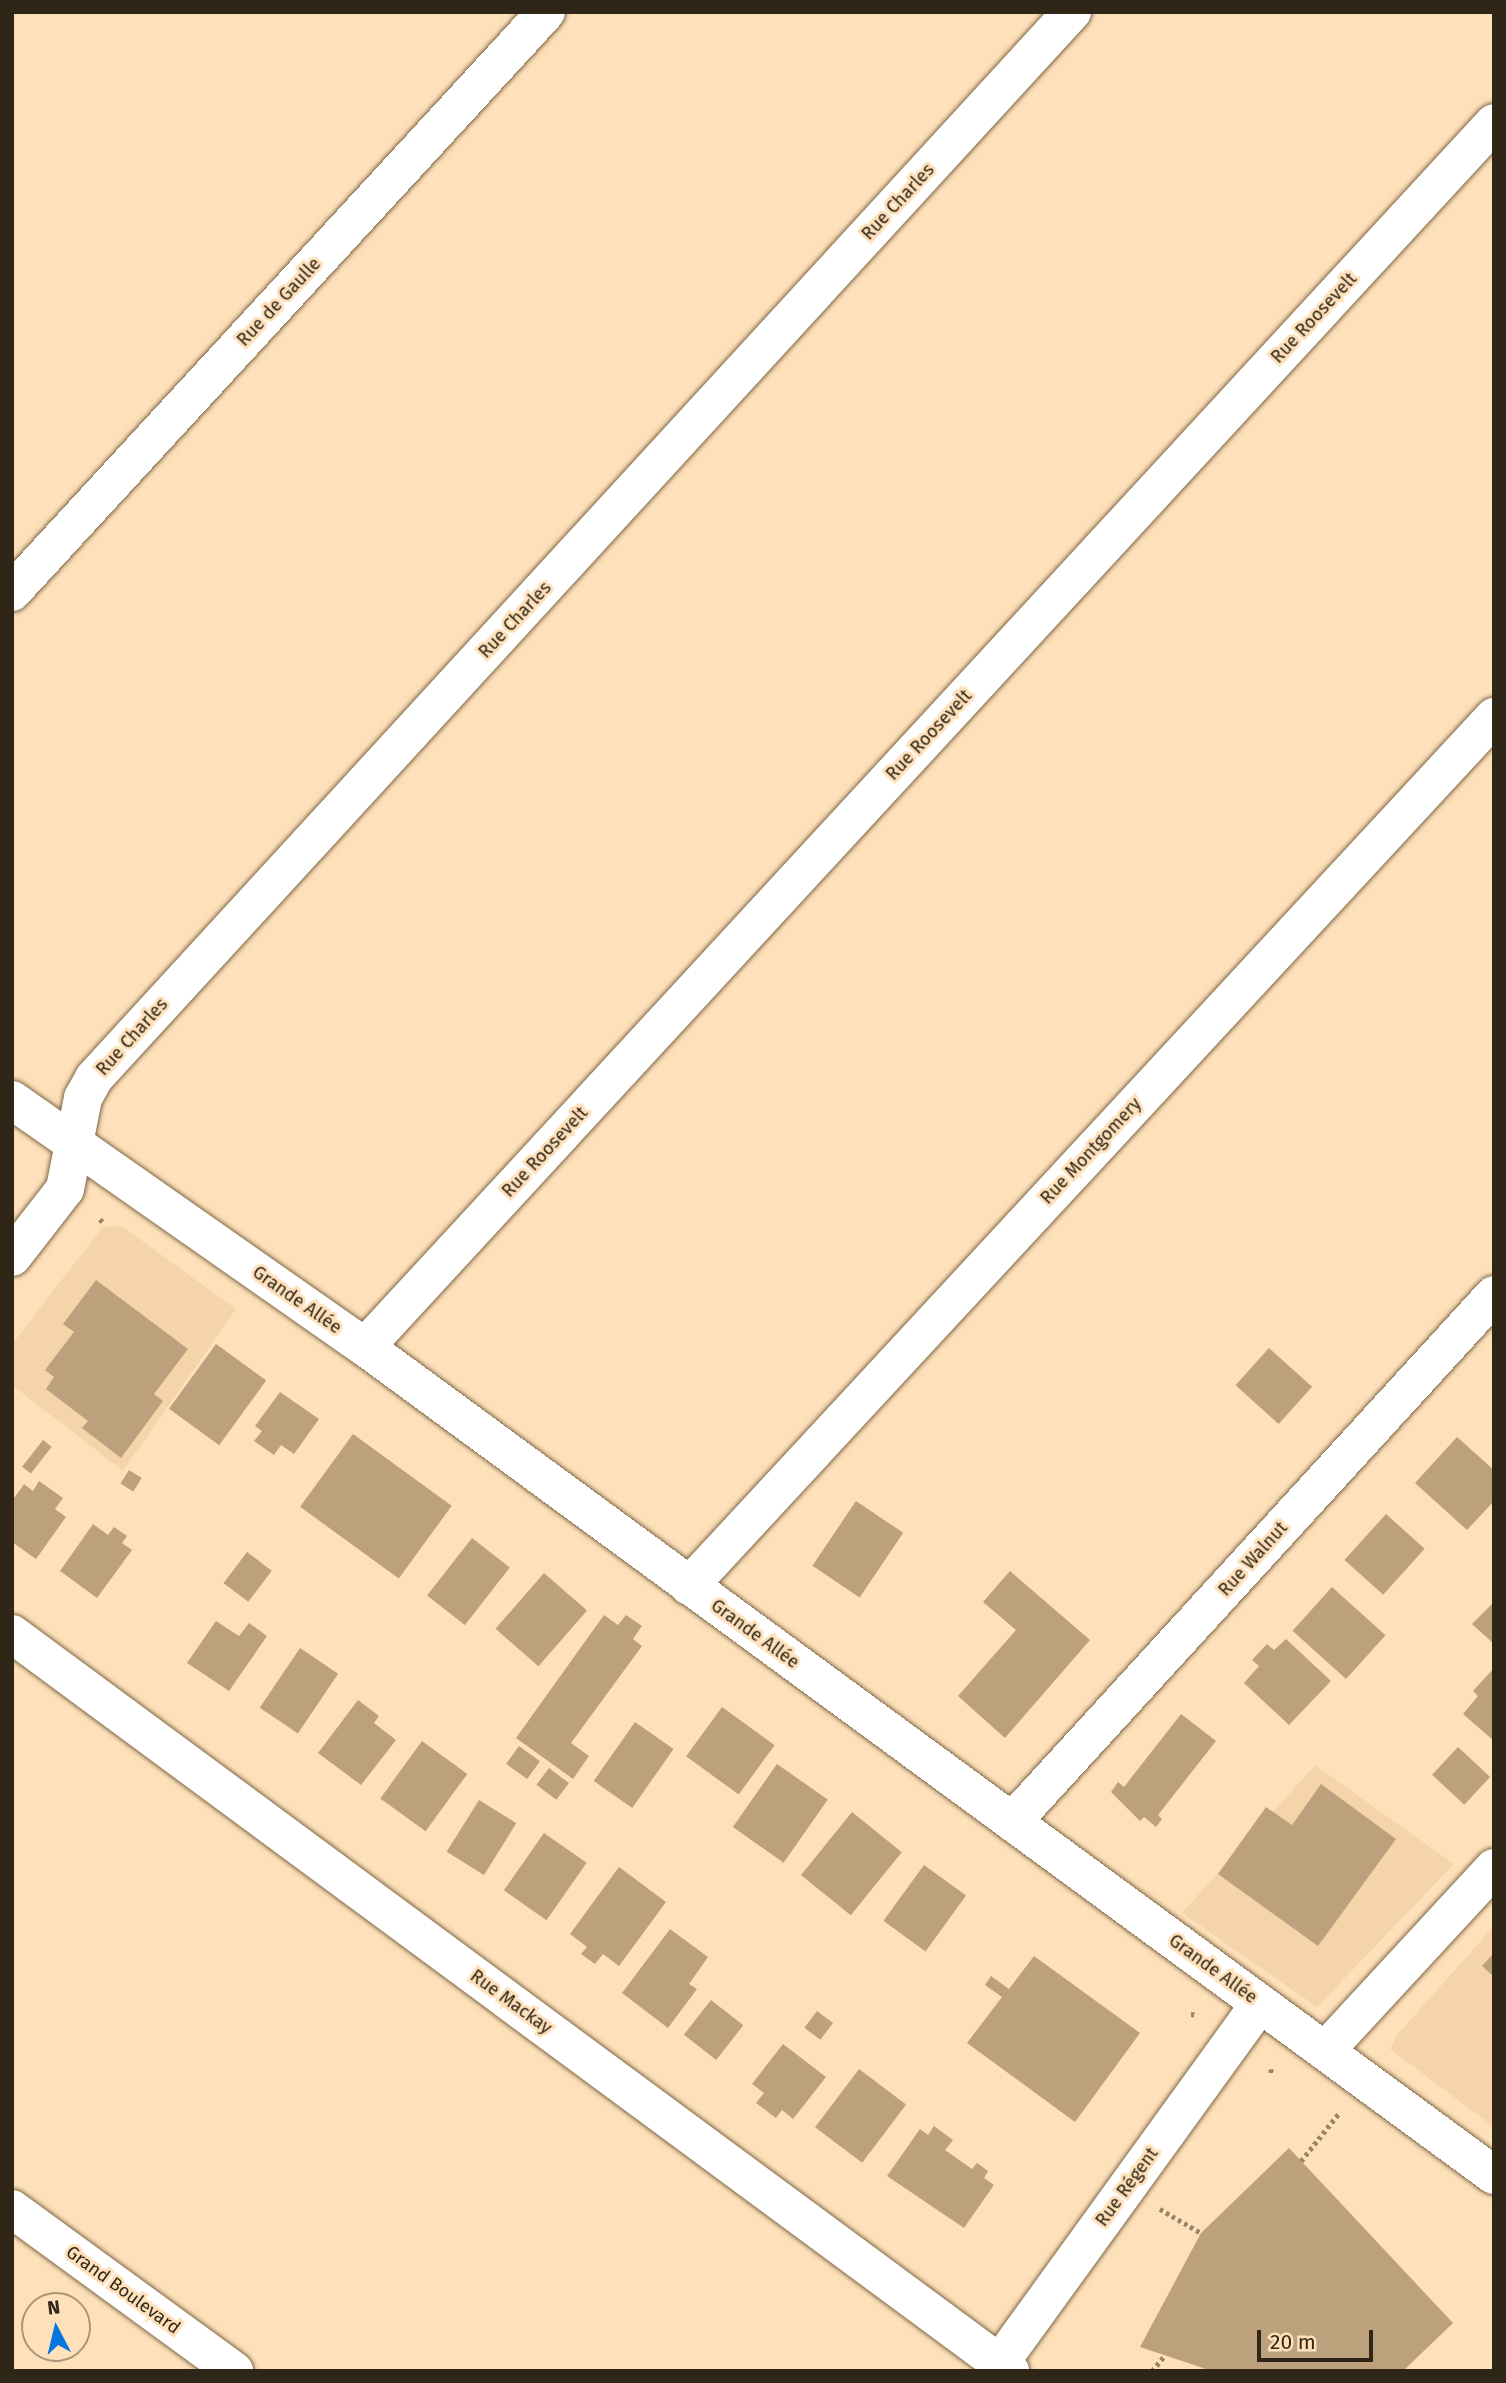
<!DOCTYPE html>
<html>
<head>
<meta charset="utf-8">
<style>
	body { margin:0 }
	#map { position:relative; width:1506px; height:2383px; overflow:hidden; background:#fee1bb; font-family:"Fira Sans",sans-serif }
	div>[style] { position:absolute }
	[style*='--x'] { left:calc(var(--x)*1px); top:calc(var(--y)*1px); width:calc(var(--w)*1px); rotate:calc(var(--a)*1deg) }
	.built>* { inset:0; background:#f6d4a9 }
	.building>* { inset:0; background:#bda17d; transform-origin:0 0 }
	.path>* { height:4.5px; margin-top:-2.25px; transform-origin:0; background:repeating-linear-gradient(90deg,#99856a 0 3.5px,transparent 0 7px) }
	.roads { filter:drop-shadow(0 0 2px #7f6644) drop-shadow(0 0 2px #7f6644) }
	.minor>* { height:38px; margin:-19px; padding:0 19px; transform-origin:19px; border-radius:19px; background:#fff }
	.secondary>* { height:38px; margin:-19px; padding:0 19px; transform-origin:19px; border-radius:19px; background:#fff }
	span { translate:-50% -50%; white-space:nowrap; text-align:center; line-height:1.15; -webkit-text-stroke:6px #fee1bb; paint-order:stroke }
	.street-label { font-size:18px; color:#302617 }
	.frame { position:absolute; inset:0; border:14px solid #302617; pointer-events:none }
	.north { position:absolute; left:21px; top:2292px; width:70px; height:70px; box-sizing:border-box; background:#fee1bb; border:2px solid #ac9679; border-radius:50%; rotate:353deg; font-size:19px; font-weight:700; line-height:28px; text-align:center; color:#302617 }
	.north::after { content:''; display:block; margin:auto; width:24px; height:32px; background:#0576dd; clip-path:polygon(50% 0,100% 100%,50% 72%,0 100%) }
	.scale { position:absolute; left:1257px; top:2330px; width:116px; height:32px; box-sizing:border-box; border:4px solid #302617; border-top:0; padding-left:9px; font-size:21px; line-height:24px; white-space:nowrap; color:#302617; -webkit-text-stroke:5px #fee1bb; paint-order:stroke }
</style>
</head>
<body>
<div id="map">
	<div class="built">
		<div style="clip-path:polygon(112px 1226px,123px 1227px,236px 1309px,123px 1471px,12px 1385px,12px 1344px,102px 1228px)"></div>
		<div style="clip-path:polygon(1315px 1765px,1454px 1864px,1317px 2007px,1182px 1913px)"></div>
		<div style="clip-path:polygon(1494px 1926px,1494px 2127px,1390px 2049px,1397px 2035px)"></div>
	</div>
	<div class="building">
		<div style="clip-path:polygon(96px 1280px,188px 1349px,154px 1394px,163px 1401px,121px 1458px,82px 1428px,88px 1421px,46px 1389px,54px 1377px,45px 1370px,74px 1332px,63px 1324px)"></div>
		<div style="left:216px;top:1344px;width:62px;height:80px;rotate:36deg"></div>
		<div style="left:1269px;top:1348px;width:58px;height:50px;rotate:42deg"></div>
		<div style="clip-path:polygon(280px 1392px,319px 1419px,294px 1454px,281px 1445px,274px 1455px,254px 1441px,262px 1431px,255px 1426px)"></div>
		<div style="left:353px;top:1434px;width:122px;height:90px;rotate:36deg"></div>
		<div style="clip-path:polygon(1457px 1437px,1494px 1470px,1494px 1501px,1467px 1530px,1415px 1483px)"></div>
		<div style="left:43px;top:1440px;width:11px;height:34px;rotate:38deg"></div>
		<div style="left:129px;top:1470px;width:15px;height:16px;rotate:32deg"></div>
		<div style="clip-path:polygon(39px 1481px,63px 1498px,55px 1509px,66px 1517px,36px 1559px,12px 1542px,12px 1501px,24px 1484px,33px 1491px)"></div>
		<div style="left:856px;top:1501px;width:57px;height:78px;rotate:34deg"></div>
		<div style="left:1386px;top:1514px;width:52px;height:62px;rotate:42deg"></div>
		<div style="clip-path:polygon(93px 1524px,108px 1535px,114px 1527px,127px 1536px,122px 1543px,132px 1550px,97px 1598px,60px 1571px)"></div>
		<div style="left:472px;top:1538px;width:48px;height:73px;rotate:38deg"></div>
		<div style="left:247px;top:1552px;width:31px;height:39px;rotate:37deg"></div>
		<div style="clip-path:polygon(1010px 1571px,1090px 1640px,1005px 1738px,958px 1696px,1016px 1630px,983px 1602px)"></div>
		<div style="left:544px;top:1573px;width:57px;height:74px;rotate:41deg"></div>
		<div style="left:1332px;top:1587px;width:72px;height:59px;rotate:42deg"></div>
		<div style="clip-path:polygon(1494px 1602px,1494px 1644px,1472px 1624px)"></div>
		<div style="clip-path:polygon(604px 1615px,618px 1625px,626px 1615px,642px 1626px,633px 1639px,642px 1646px,571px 1743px,589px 1756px,573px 1779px,516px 1738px)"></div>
		<div style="clip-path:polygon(216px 1621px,239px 1636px,249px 1623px,267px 1636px,229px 1691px,187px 1663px)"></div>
		<div style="clip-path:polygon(1286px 1639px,1331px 1681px,1289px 1725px,1244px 1683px,1259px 1666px,1252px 1660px,1267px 1644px,1274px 1650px)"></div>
		<div style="left:300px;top:1648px;width:46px;height:72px;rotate:34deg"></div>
		<div style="clip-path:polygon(1494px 1668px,1494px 1741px,1463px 1714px,1478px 1696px,1473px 1691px)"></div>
		<div style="clip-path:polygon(358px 1700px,379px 1716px,374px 1723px,396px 1740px,361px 1785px,318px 1753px)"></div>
		<div style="left:722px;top:1707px;width:65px;height:61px;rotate:36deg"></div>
		<div style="clip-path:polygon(1181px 1714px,1216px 1741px,1158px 1815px,1162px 1819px,1156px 1827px,1144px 1817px,1140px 1821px,1111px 1792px,1118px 1782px,1124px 1787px)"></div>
		<div style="left:635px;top:1722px;width:47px;height:72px;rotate:35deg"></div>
		<div style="left:422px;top:1741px;width:56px;height:71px;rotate:36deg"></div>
		<div style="left:519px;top:1746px;width:26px;height:22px;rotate:36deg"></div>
		<div style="left:1458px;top:1747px;width:44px;height:38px;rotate:43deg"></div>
		<div style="left:777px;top:1764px;width:62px;height:77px;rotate:35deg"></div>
		<div style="left:549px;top:1768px;width:25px;height:21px;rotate:37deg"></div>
		<div style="clip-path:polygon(1321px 1784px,1396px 1839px,1318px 1946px,1218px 1874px,1266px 1807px,1292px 1825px)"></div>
		<div style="left:479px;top:1800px;width:44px;height:61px;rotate:32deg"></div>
		<div style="left:852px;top:1812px;width:64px;height:81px;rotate:39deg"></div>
		<div style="left:544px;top:1833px;width:52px;height:70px;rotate:35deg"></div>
		<div style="left:924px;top:1865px;width:52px;height:69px;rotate:36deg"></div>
		<div style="clip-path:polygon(619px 1867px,666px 1902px,619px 1966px,603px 1954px,595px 1964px,581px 1954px,587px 1947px,570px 1934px)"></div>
		<div style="clip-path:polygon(670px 1929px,708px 1957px,689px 1984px,697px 1989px,668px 2028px,622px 1993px)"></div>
		<div style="clip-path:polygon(1494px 1953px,1494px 1977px,1482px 1966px)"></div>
		<div style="clip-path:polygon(1034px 1956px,1140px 2033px,1075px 2122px,967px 2043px,1002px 1997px,985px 1985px,991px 1976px,1009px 1989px)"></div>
		<div style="left:711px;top:2000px;width:41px;height:44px;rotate:38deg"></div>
		<div style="left:817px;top:2011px;width:20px;height:21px;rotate:37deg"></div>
		<div style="clip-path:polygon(783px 2044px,826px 2077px,793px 2119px,782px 2110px,776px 2118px,756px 2103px,764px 2093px,752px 2084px)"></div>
		<div style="left:859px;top:2069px;width:59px;height:73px;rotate:37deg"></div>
		<div style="clip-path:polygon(934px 2126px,953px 2140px,945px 2150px,972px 2169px,977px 2163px,988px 2171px,984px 2178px,994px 2185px,964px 2228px,887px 2176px,920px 2129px,928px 2135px)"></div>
		<div style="clip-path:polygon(1289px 2148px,1453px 2323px,1403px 2371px,1212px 2371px,1140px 2347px,1201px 2233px)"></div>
	</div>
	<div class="path">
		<div style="--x:100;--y:1219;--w:6;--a:45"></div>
		<div style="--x:1191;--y:2014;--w:7;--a:8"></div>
		<div style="--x:1271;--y:2069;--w:6;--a:81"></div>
		<div style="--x:1301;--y:2161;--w:61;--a:-51.6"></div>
		<div style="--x:1160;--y:2209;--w:48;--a:30.3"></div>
		<div style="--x:1152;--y:2371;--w:21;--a:-51"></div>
	</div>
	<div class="roads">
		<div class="minor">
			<div style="--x:12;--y:592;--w:788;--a:-47.36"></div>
			<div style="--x:12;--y:1257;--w:86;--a:-52.1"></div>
			<div style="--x:65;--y:1189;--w:93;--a:-78.8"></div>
			<div style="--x:83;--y:1098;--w:23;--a:-61"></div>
			<div style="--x:94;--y:1078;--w:1447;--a:-47.47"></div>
			<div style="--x:365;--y:1347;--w:1665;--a:-47.31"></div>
			<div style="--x:689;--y:1586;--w:1185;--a:-47.19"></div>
			<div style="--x:12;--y:1634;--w:1241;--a:36.45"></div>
			<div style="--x:1012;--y:1822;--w:714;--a:-47.55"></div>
			<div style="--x:1325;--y:2051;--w:249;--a:-47.3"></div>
			<div style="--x:12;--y:2209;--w:275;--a:36.1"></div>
			<div style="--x:994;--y:2371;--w:453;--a:-54.1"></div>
		</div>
		<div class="secondary">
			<div style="--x:12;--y:1100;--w:431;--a:35"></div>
			<div style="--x:365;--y:1347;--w:1400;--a:36.26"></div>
		</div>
	</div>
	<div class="street-label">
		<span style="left:898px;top:202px;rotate:-47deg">Rue Charles</span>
		<span style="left:279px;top:302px;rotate:-47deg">Rue de Gaulle</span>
		<span style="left:1314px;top:318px;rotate:-47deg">Rue Roosevelt</span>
		<span style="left:515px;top:620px;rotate:-47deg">Rue Charles</span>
		<span style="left:929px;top:735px;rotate:-47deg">Rue Roosevelt</span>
		<span style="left:132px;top:1037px;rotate:-48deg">Rue Charles</span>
		<span style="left:1091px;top:1151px;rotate:-47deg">Rue Montgomery</span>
		<span style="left:545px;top:1152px;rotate:-47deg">Rue Roosevelt</span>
		<span style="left:297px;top:1300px;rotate:35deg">Grande Allée</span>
		<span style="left:1253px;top:1559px;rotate:-48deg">Rue Walnut</span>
		<span style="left:755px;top:1634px;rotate:36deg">Grande Allée</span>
		<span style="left:1213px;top:1969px;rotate:36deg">Grande Allée</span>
		<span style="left:511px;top:2002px;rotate:36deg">Rue Mackay</span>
		<span style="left:1127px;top:2187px;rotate:-54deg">Rue Régent</span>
		<span style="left:123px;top:2290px;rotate:36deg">Grand Boulevard</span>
	</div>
	<div class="frame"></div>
	<div class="north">N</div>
	<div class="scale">20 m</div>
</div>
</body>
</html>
